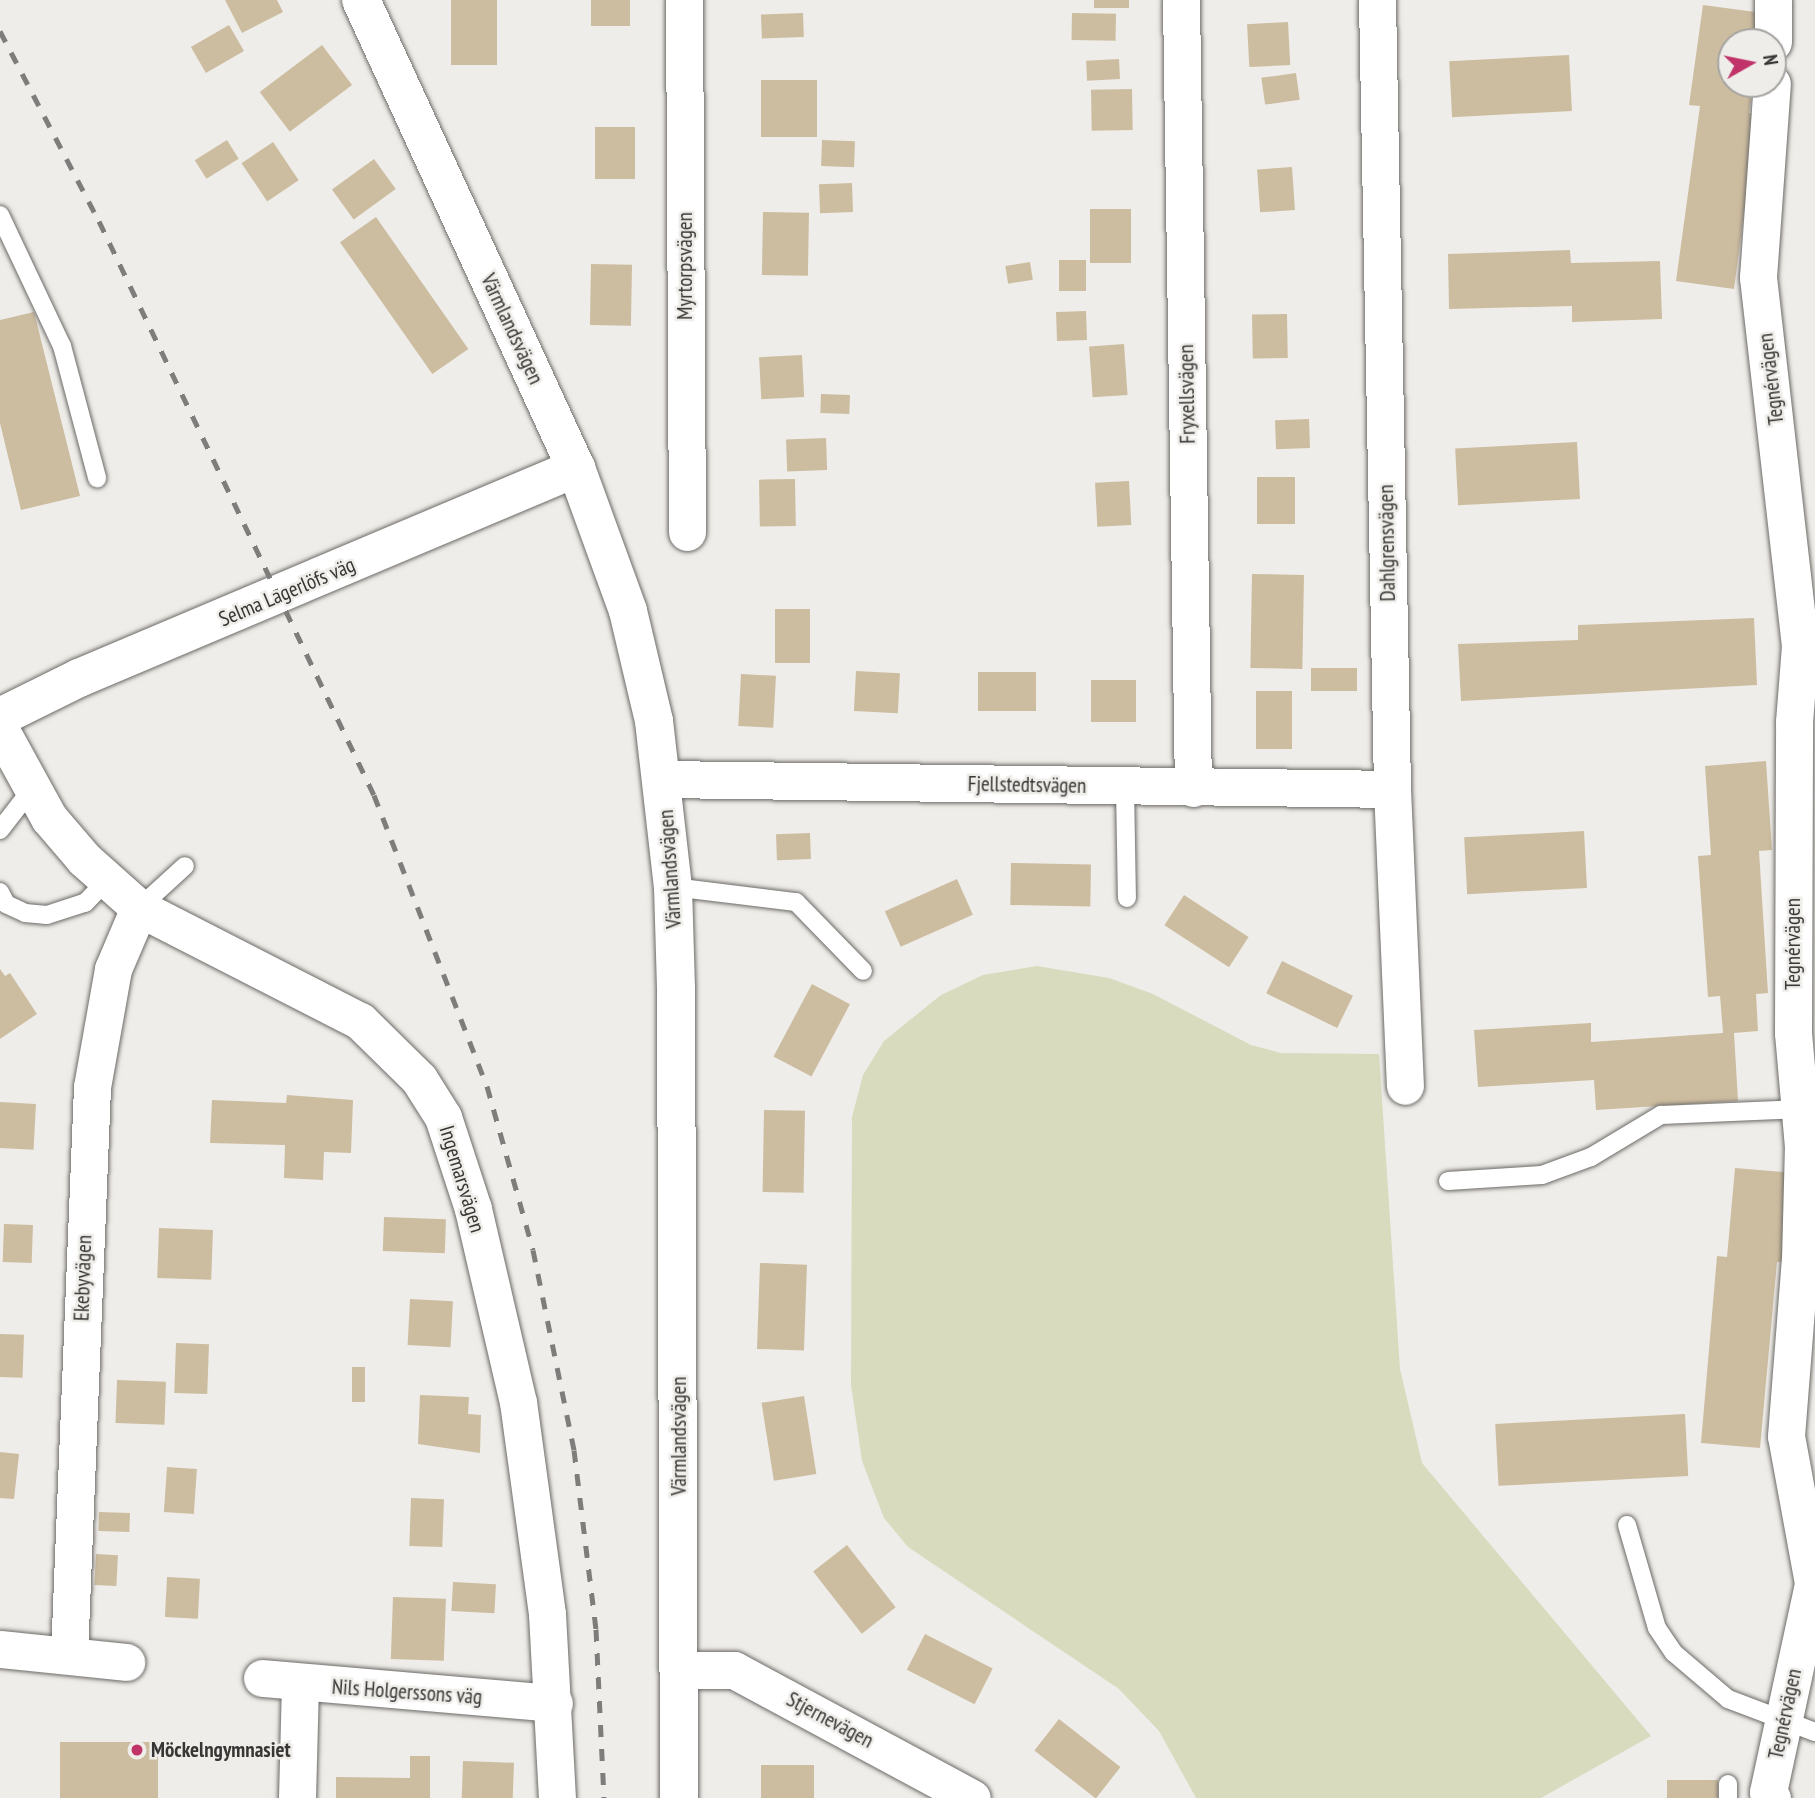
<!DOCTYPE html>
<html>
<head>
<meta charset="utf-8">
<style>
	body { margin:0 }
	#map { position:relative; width:1815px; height:1798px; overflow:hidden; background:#efede9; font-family:"PT Sans Narrow",sans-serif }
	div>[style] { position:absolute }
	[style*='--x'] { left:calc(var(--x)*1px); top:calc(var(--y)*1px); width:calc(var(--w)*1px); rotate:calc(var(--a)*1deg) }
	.green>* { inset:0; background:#d8dbbd }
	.building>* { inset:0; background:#cdbda0; transform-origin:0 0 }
	.roads { filter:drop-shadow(0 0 2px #6c6a67) drop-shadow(0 0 2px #6c6a67) }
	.service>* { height:18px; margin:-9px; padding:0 9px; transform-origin:9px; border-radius:9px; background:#fff }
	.minor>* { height:37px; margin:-18.5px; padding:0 18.5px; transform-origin:18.5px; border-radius:18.5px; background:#fff }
	.tertiary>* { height:38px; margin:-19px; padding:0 19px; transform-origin:19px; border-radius:19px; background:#fff }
	.rail>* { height:5px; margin-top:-2.5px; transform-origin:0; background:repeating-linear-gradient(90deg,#7e7d7b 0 12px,transparent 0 24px) }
	.dots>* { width:19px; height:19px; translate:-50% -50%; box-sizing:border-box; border:4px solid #efede9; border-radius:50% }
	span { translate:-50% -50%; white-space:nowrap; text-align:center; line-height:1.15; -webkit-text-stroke:5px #efede9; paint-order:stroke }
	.street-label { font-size:21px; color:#373635 }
	.poi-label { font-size:21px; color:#373635; font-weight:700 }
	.left { translate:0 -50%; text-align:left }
	.north { position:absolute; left:1717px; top:28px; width:70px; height:70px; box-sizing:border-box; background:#efede9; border:2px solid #a5a4a1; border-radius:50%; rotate:81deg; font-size:19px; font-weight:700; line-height:28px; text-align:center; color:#373635 }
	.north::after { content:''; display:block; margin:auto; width:24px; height:32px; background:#c03469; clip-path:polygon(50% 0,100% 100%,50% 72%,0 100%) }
</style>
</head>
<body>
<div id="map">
	<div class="green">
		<div style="clip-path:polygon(1037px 966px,1109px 978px,1153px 994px,1251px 1045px,1281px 1053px,1379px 1054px,1400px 1369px,1422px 1463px,1651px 1736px,1541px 1798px,1196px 1798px,1159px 1731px,1119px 1689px,908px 1547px,884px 1518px,862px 1461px,851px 1385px,852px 1117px,863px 1075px,884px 1041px,941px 995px,983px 975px)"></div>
	</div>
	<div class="building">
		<div style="clip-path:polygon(225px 0,277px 0,283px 12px,242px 33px)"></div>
		<div style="left:451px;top:0;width:46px;height:65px"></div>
		<div style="left:591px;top:0;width:39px;height:26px"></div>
		<div style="left:1094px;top:0;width:35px;height:8px"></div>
		<div style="clip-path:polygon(1703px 5px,1763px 13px,1759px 42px,1731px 42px,1731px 84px,1753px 84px,1749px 113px,1757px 114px,1734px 289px,1676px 281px,1700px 106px,1689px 105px)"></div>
		<div style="left:803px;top:13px;width:24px;height:42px;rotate:88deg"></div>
		<div style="left:1072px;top:13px;width:44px;height:27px;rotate:1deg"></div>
		<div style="left:1288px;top:22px;width:43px;height:41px;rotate:87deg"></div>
		<div style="left:229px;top:25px;width:30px;height:44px;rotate:60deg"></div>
		<div style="left:322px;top:45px;width:50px;height:78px;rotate:53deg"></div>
		<div style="left:1569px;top:55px;width:56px;height:120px;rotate:87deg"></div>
		<div style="left:1119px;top:59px;width:20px;height:33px;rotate:87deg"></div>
		<div style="left:1296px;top:73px;width:27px;height:35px;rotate:82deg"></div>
		<div style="left:761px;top:80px;width:56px;height:57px"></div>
		<div style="left:1132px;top:89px;width:41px;height:41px;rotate:89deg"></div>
		<div style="left:595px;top:127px;width:40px;height:52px"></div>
		<div style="left:227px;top:140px;width:22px;height:38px;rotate:58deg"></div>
		<div style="left:822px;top:140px;width:33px;height:26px;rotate:2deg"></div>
		<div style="left:273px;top:142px;width:46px;height:38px;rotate:56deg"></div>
		<div style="left:374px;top:159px;width:37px;height:52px;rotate:54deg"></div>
		<div style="left:1292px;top:167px;width:43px;height:35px;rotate:86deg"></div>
		<div style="left:852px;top:183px;width:29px;height:33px;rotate:88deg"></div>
		<div style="left:1090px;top:209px;width:41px;height:54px"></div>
		<div style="left:763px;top:212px;width:46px;height:63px;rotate:1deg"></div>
		<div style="left:376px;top:217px;width:161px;height:44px;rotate:55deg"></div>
		<div style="clip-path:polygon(1570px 250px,1571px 263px,1660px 261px,1662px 319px,1572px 322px,1572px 306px,1449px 309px,1448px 254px)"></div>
		<div style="left:1059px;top:260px;width:27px;height:31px"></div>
		<div style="left:1030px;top:262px;width:18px;height:25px;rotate:81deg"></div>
		<div style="left:591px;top:264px;width:41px;height:61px;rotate:1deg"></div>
		<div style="left:1086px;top:311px;width:29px;height:30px;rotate:88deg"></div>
		<div style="clip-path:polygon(34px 312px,80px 496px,21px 510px,0 423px,0 320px)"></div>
		<div style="left:1287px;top:314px;width:44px;height:35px;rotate:89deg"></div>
		<div style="left:1124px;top:344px;width:51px;height:35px;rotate:86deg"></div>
		<div style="left:802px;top:355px;width:42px;height:43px;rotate:87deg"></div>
		<div style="left:821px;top:394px;width:29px;height:19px;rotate:2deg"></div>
		<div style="left:1309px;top:419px;width:29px;height:34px;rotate:88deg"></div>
		<div style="left:826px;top:438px;width:32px;height:40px;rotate:88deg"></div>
		<div style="left:1577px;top:442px;width:57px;height:122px;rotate:87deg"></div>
		<div style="left:1295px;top:477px;width:47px;height:38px;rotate:90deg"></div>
		<div style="left:795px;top:479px;width:47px;height:36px;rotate:89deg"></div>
		<div style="left:1129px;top:481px;width:44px;height:34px;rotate:87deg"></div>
		<div style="left:1252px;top:574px;width:52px;height:94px;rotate:1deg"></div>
		<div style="left:775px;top:609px;width:35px;height:54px"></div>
		<div style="clip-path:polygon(1754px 618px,1757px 685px,1461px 701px,1458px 644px,1578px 640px,1578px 625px)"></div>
		<div style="left:1311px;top:668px;width:46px;height:23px"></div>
		<div style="left:856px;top:671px;width:44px;height:40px;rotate:3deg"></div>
		<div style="left:1036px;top:672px;width:39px;height:58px;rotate:90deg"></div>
		<div style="left:741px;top:674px;width:35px;height:52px;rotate:3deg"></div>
		<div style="left:1136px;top:680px;width:42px;height:45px;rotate:90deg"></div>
		<div style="left:1256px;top:691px;width:36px;height:58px"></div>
		<div style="clip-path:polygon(1766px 761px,1772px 850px,1759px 851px,1768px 993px,1756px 994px,1758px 1031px,1734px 1033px,1738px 1101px,1596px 1110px,1594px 1080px,1478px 1087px,1474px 1030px,1591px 1023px,1591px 1042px,1723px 1033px,1720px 996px,1708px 997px,1698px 856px,1711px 855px,1705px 766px)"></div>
		<div style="left:1584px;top:831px;width:57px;height:120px;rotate:87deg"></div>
		<div style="left:810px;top:833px;width:26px;height:34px;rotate:88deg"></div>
		<div style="left:1011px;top:863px;width:80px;height:42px;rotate:1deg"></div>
		<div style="left:957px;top:879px;width:39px;height:79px;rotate:66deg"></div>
		<div style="left:1184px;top:895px;width:77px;height:36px;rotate:33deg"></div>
		<div style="left:1282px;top:961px;width:79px;height:36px;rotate:26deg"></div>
		<div style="clip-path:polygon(0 969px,5px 976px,10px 973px,37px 1014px,0 1039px)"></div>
		<div style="left:812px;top:984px;width:43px;height:82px;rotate:28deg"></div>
		<div style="clip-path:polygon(287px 1095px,353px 1100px,351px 1153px,324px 1152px,323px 1180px,284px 1178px,285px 1145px,210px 1143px,212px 1100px,286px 1103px)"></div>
		<div style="left:0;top:1102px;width:36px;height:46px;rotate:3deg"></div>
		<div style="left:764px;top:1110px;width:41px;height:82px;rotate:1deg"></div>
		<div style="clip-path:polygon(1735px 1168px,1796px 1173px,1788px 1263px,1777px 1262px,1760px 1448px,1701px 1443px,1717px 1256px,1727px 1257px)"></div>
		<div style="left:384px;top:1217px;width:62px;height:34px;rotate:2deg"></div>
		<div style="left:4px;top:1224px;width:29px;height:38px;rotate:2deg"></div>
		<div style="left:159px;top:1228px;width:54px;height:50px;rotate:2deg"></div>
		<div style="left:760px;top:1263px;width:47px;height:86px;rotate:2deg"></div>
		<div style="left:410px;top:1299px;width:43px;height:46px;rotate:3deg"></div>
		<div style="left:0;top:1334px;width:24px;height:43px;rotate:2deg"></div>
		<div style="left:176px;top:1343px;width:33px;height:50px;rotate:2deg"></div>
		<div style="left:352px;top:1367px;width:13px;height:35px"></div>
		<div style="left:117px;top:1380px;width:49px;height:43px;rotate:2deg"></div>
		<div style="clip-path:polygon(420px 1395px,469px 1397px,468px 1414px,481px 1415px,480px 1453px,418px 1444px)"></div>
		<div style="left:804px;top:1396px;width:79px;height:43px;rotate:81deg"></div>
		<div style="left:1685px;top:1414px;width:62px;height:190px;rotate:87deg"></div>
		<div style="clip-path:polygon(0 1452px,19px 1454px,14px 1499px,0 1498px)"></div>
		<div style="left:167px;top:1467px;width:30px;height:45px;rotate:4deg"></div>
		<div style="left:411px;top:1498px;width:33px;height:48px;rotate:2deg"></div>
		<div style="left:99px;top:1512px;width:31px;height:19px;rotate:2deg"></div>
		<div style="left:847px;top:1545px;width:79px;height:43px;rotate:52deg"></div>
		<div style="left:96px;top:1554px;width:22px;height:31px;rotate:3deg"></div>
		<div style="left:167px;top:1577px;width:33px;height:40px;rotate:3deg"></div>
		<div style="left:453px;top:1582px;width:43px;height:29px;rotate:3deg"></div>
		<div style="left:393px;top:1597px;width:53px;height:62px;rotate:2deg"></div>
		<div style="left:925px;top:1634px;width:76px;height:40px;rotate:27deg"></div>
		<div style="left:1059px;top:1719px;width:78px;height:40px;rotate:38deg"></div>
		<div style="left:60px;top:1742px;width:98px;height:56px"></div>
		<div style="clip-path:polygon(410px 1756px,430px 1756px,430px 1798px,336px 1798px,336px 1777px,410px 1778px)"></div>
		<div style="left:463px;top:1761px;width:51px;height:37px;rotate:2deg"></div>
		<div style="left:761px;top:1765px;width:53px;height:33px"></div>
		<div style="left:1667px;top:1780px;width:51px;height:18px"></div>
	</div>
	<div class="roads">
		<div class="service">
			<div style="--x:0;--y:215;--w:145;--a:64.7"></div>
			<div style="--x:62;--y:346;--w:137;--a:75.1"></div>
			<div style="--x:1125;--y:787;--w:111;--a:89"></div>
			<div style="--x:0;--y:830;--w:51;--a:-52.2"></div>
			<div style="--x:673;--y:887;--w:124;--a:7"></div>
			<div style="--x:796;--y:902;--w:96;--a:45.8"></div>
			<div style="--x:0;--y:892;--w:13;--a:63"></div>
			<div style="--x:6;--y:904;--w:21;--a:25"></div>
			<div style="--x:25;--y:913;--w:22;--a:5"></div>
			<div style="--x:47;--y:915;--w:40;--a:-18"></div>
			<div style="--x:85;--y:903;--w:32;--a:-46"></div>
			<div style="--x:139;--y:908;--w:62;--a:-42.4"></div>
			<div style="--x:1448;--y:1181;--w:94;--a:-3.7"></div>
			<div style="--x:1542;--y:1175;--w:52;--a:-20.2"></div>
			<div style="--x:1591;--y:1157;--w:82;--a:-31"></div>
			<div style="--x:1661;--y:1115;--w:141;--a:-2.4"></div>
			<div style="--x:1627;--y:1525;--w:107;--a:73.8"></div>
			<div style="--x:1657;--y:1628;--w:30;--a:56"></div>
			<div style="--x:1674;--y:1653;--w:71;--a:40.4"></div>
			<div style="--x:1728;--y:1699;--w:93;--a:20.8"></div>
			<div style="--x:1728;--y:1798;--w:14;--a:-90"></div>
		</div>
		<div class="minor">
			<div style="--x:684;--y:0;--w:532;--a:89.68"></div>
			<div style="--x:1181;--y:0;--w:788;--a:89.13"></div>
			<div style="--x:1377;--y:0;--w:789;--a:88.91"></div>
			<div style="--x:1392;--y:789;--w:297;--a:87.5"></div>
			<div style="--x:1773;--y:42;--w:42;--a:-90"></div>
			<div style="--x:0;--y:729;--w:102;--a:61.2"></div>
			<div style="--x:49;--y:818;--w:54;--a:49.5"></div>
			<div style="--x:84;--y:859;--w:74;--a:41.7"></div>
			<div style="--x:139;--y:908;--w:248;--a:27.1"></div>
			<div style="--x:360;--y:1021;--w:83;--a:44.5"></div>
			<div style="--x:419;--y:1079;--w:45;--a:57.7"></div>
			<div style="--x:443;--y:1117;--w:97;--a:71.9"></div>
			<div style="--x:473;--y:1209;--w:198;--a:76.9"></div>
			<div style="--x:518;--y:1402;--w:214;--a:82.2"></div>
			<div style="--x:547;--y:1614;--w:184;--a:86.9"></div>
			<div style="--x:662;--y:779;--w:730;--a:0.78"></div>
			<div style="--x:0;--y:1649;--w:127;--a:5.9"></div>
			<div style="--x:69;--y:1655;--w:568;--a:-87.68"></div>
			<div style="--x:92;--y:1087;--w:120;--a:-79.9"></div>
			<div style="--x:113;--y:969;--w:66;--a:-66.9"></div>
			<div style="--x:680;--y:1670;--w:54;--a:0"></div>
			<div style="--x:734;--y:1670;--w:270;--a:28.3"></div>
			<div style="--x:262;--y:1678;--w:293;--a:4.9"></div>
			<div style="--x:297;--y:1798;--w:115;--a:-88.5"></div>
			<div style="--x:1772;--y:1798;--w:7;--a:-124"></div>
			<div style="--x:1768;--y:1792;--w:214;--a:-77.8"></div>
			<div style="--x:1813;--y:1583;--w:149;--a:-100.4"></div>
			<div style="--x:1786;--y:1436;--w:178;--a:-85.5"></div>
			<div style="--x:1800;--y:1259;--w:112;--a:-88.5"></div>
			<div style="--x:1803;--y:1147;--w:114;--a:-95"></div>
			<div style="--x:1793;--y:1033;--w:311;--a:-89.8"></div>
			<div style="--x:1794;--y:722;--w:76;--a:-85.5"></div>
			<div style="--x:1800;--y:646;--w:371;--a:-96.5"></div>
			<div style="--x:1758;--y:277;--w:194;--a:-85.9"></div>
		</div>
		<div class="tertiary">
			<div style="--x:361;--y:0;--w:515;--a:65.33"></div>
			<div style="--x:576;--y:468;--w:152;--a:70"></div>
			<div style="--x:628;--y:611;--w:113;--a:76.7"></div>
			<div style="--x:654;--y:721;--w:167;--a:83.5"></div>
			<div style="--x:673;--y:887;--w:101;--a:88.3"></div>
			<div style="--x:676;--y:988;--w:810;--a:89.79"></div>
			<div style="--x:0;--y:717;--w:88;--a:-26.3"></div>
			<div style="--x:79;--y:678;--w:540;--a:-22.91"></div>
		</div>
	</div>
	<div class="rail">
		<div style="--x:0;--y:31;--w:214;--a:62.5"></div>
		<div style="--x:99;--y:221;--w:636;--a:64.4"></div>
		<div style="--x:374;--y:795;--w:312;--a:68.8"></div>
		<div style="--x:487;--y:1086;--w:170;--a:74.3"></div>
		<div style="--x:533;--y:1250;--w:204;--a:78.4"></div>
		<div style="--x:574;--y:1450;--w:180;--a:83"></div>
		<div style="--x:596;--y:1629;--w:169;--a:87.3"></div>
	</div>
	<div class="dots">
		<div style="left:137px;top:1750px;background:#c03469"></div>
	</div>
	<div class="street-label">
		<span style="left:685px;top:266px;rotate:-90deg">Myrtorpsvägen</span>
		<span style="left:512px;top:329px;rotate:65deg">Värmlandsvägen</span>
		<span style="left:1771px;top:379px;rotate:-97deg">Tegnérvägen</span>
		<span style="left:1187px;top:394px;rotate:-91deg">Fryxellsvägen</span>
		<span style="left:1387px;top:543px;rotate:-91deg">Dahlgrensvägen</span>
		<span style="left:287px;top:592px;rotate:-23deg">Selma Lagerlöfs väg</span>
		<span style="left:1027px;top:785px;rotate:1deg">Fjellstedtsvägen</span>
		<span style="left:670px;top:869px;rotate:-94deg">Värmlandsvägen</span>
		<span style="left:1793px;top:944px;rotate:-90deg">Tegnérvägen</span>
		<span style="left:462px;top:1179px;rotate:73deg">Ingemarsvägen</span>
		<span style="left:83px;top:1278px;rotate:-88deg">Ekebyvägen</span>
		<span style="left:679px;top:1436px;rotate:-90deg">Värmlandsvägen</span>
		<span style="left:407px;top:1692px;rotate:4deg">Nils Holgerssons väg</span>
		<span style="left:1785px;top:1714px;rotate:-78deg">Tegnérvägen</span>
		<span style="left:830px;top:1720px;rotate:28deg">Stjernevägen</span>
	</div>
	<div class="poi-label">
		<span class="left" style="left:151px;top:1750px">Möckelngymnasiet</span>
	</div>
	<div class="north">N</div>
</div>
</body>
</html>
